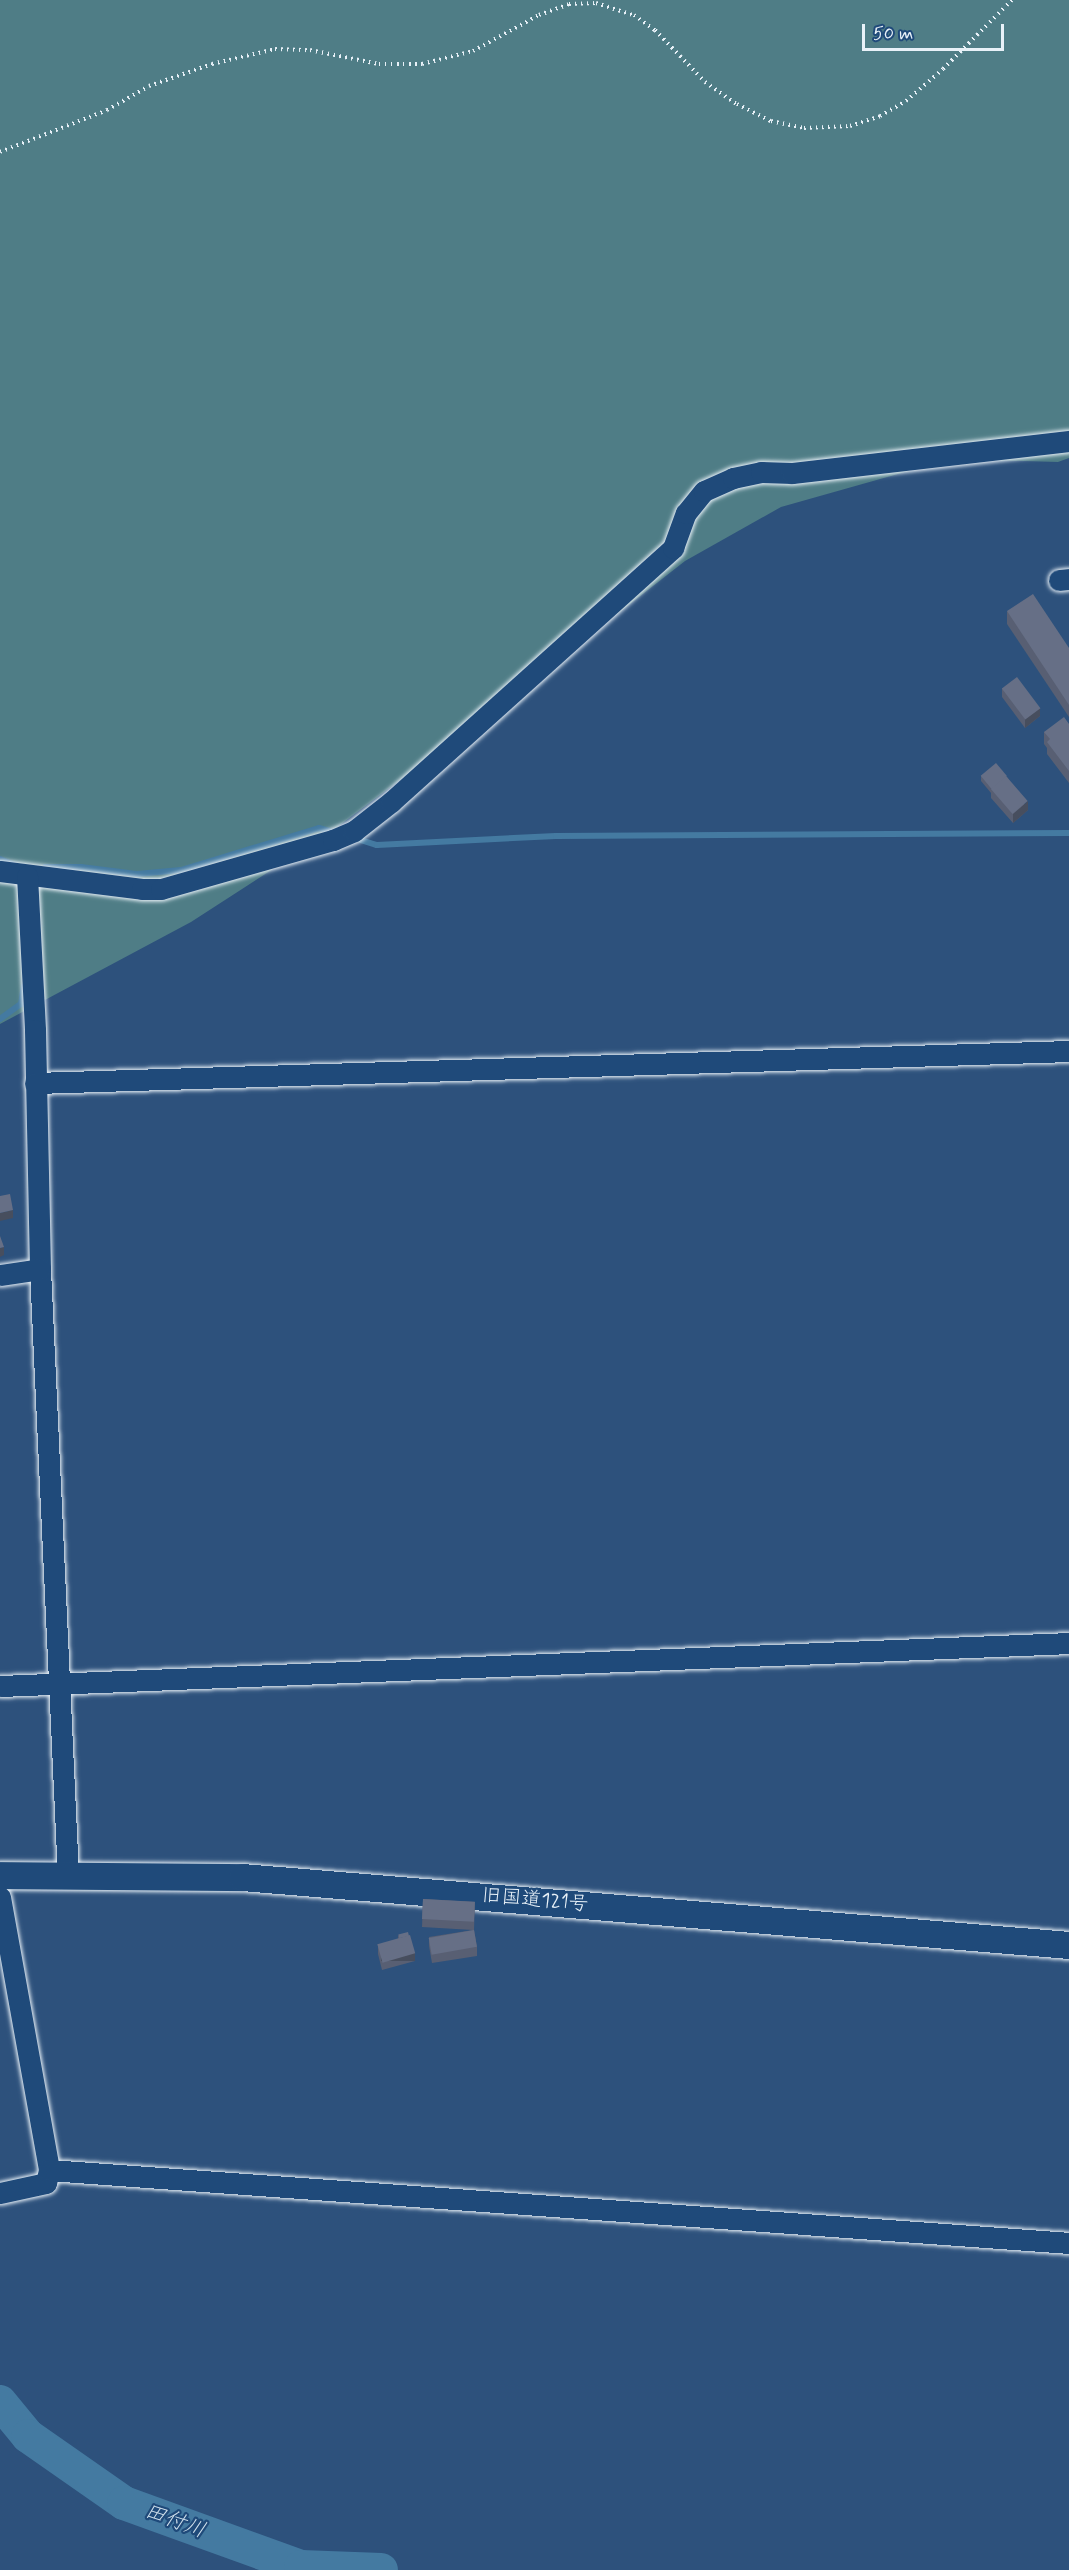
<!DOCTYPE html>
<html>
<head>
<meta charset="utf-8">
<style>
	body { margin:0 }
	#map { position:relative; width:1069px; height:2570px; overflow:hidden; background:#2d517c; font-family:Mynerve,"Klee One",sans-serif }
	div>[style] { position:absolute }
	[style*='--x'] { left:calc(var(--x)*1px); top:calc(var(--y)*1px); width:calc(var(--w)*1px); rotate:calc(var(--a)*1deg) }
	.green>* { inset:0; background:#4f7d86 }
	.stream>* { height:6px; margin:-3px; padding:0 3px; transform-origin:3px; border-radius:3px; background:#447aa1 }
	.river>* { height:34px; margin:-17px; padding:0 17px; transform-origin:17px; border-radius:17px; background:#447aa1 }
	.path>* { height:4px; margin-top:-2px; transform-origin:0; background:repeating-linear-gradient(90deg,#e8f1f8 0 1.5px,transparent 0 6px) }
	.roads { filter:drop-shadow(0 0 2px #e8f1f8) drop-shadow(0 0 2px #e8f1f8) }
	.minor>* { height:21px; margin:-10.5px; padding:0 10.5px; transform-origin:10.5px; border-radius:10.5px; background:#1f4a7a }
	.tertiary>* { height:27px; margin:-13.5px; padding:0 13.5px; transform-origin:13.5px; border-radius:13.5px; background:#1f4a7a }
	.wall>* { inset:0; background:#585f73 }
	.shaded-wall>* { inset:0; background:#474e5e; transform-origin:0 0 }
	.building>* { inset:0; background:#666f86; transform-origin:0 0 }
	span { translate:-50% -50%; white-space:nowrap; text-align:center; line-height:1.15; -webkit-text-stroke:4.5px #1f4a7a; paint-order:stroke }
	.street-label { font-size:20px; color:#e8f1f8 }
	.water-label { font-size:21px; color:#cfdfeb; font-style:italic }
	.scale { position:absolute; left:862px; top:24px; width:142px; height:27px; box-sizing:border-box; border:3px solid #e8f1f8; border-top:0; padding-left:8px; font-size:18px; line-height:21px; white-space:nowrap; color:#e8f1f8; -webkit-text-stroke:4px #1f4a7a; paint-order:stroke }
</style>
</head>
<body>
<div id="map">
	<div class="green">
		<div style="clip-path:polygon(0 0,1069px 0,1069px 458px,1058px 462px,951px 459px,781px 507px,685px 561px,516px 693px,332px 831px,191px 922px,0 1024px)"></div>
	</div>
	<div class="stream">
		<div style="--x:354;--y:838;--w:24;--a:17"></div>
		<div style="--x:377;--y:845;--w:179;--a:-2.9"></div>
		<div style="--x:556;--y:836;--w:513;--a:-0.34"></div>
		<div style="--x:0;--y:859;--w:15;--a:23"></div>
		<div style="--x:45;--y:867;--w:36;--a:0"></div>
		<div style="--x:81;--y:867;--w:56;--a:7.1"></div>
		<div style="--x:137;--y:874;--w:44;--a:-5.2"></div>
		<div style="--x:181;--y:870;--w:144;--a:-16.9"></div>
		<div style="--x:319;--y:828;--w:18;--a:16"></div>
		<div style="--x:0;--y:1019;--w:26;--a:-36"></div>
		<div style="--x:21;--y:1004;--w:18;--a:-81"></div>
	</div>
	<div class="river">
		<div style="--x:0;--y:2402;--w:44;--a:50.5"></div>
		<div style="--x:28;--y:2436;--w:117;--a:34.9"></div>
		<div style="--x:124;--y:2503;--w:188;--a:19.9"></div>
		<div style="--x:301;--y:2567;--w:80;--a:2.1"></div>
	</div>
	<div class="path">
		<div style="--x:0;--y:152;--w:115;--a:-21.4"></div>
		<div style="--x:107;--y:110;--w:48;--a:-29.7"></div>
		<div style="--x:149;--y:86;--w:67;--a:-19.2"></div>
		<div style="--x:212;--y:64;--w:65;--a:-13.4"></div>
		<div style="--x:275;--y:49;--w:35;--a:2"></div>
		<div style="--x:310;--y:50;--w:70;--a:11.5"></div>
		<div style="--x:379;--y:64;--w:43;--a:0"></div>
		<div style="--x:422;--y:64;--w:53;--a:-14.3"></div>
		<div style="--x:473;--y:51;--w:75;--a:-28.6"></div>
		<div style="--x:539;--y:15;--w:32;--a:-20"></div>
		<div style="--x:569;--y:4;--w:27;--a:-2"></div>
		<div style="--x:596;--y:3;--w:40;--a:18"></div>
		<div style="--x:634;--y:15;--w:26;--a:36"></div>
		<div style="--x:655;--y:30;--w:72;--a:46.1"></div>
		<div style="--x:705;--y:82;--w:39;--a:35"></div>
		<div style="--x:737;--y:104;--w:38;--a:27"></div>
		<div style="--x:771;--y:121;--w:34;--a:12"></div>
		<div style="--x:804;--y:128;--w:46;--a:-2.5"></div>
		<div style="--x:850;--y:126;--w:32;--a:-18"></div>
		<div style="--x:880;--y:116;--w:30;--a:-30"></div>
		<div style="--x:906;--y:101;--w:49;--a:-40.9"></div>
		<div style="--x:943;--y:69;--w:98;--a:-45"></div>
	</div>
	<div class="roads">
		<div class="minor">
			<div style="--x:1059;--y:580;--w:10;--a:-6"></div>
			<div style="--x:0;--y:871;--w:143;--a:7.2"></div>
			<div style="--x:142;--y:889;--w:19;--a:0"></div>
			<div style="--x:161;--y:889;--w:179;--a:-15.9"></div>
			<div style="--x:333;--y:840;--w:23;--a:-23"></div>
			<div style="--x:354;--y:831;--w:47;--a:-38.1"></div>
			<div style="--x:391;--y:802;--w:380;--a:-42"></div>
			<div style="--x:673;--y:548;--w:37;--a:-70"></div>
			<div style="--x:686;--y:513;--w:28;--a:-51"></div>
			<div style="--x:704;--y:491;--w:32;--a:-24"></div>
			<div style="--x:733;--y:478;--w:29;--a:-12"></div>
			<div style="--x:761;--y:472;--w:31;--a:2"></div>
			<div style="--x:792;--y:473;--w:279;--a:-6.6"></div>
			<div style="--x:27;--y:876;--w:154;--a:87"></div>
			<div style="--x:35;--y:1030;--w:239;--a:88.8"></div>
			<div style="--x:40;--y:1269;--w:608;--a:87.36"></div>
			<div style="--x:35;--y:1083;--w:1034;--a:-1.77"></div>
			<div style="--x:0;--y:1275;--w:40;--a:-8.5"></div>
			<div style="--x:0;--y:1686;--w:1070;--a:-2.3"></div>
			<div style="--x:0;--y:1897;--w:277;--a:79.8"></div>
			<div style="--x:49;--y:2170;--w:13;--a:103"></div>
			<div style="--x:46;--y:2183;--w:47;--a:167.7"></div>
			<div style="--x:49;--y:2170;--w:1023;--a:4.09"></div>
		</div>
		<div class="tertiary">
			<div style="--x:0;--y:1875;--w:242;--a:0.5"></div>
			<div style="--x:242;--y:1877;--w:830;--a:4.7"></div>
		</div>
	</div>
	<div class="wall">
		<div style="clip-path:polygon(1007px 611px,1069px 648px,1069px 717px,1007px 624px)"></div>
		<div style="clip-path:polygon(1002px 688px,1040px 716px,1025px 728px,1002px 697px)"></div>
		<div style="clip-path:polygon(1069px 724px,1069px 783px,1047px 754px,1047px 748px,1044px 744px,1044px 732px)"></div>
		<div style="clip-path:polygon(981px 776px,1007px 777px,1028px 810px,1013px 823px,991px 798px,991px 793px,981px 781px)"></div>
		<div style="clip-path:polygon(423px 1899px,475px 1902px,474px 1930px,477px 1947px,477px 1956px,432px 1963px,429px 1946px,429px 1937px,473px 1930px,422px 1927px)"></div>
		<div style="clip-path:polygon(398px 1935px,415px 1961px,382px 1970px,378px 1954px,378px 1945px,398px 1939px)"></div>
	</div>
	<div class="shaded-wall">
		<div style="clip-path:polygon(1040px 708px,1040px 716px,1025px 728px,1025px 719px)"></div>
		<div style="clip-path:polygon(1028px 801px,1028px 810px,1013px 823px,1013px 814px)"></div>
		<div style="clip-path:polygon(13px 1210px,13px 1218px,0 1221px,0 1213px)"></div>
		<div style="clip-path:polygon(4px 1247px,4px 1255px,0 1257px,0 1248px)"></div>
		<div style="left:415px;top:1953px;width:8px;height:34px;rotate:90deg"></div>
	</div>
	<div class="building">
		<div style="clip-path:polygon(1033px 594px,1069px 648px,1069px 705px,1007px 611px)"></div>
		<div style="left:1017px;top:677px;width:39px;height:19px;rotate:53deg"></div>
		<div style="clip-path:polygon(1064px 717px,1069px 724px,1069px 771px,1047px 742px,1050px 739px,1044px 732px)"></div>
		<div style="left:996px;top:763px;width:17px;height:20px;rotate:50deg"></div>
		<div style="left:1006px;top:776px;width:33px;height:20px;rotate:49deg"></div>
		<div style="clip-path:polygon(10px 1194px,13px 1210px,0 1213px,0 1196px)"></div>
		<div style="clip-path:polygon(0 1236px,4px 1247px,0 1248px)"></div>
		<div style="left:423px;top:1899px;width:52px;height:20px;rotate:3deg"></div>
		<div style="left:474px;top:1930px;width:17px;height:46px;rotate:80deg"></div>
		<div style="left:408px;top:1932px;width:4px;height:10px;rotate:76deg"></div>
		<div style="left:410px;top:1935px;width:19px;height:34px;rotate:74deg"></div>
	</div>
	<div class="street-label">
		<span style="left:535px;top:1900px;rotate:5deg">旧国道121号</span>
	</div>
	<div class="water-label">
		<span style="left:175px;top:2521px;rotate:20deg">田付川</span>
	</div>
	<div class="scale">50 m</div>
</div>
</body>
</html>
